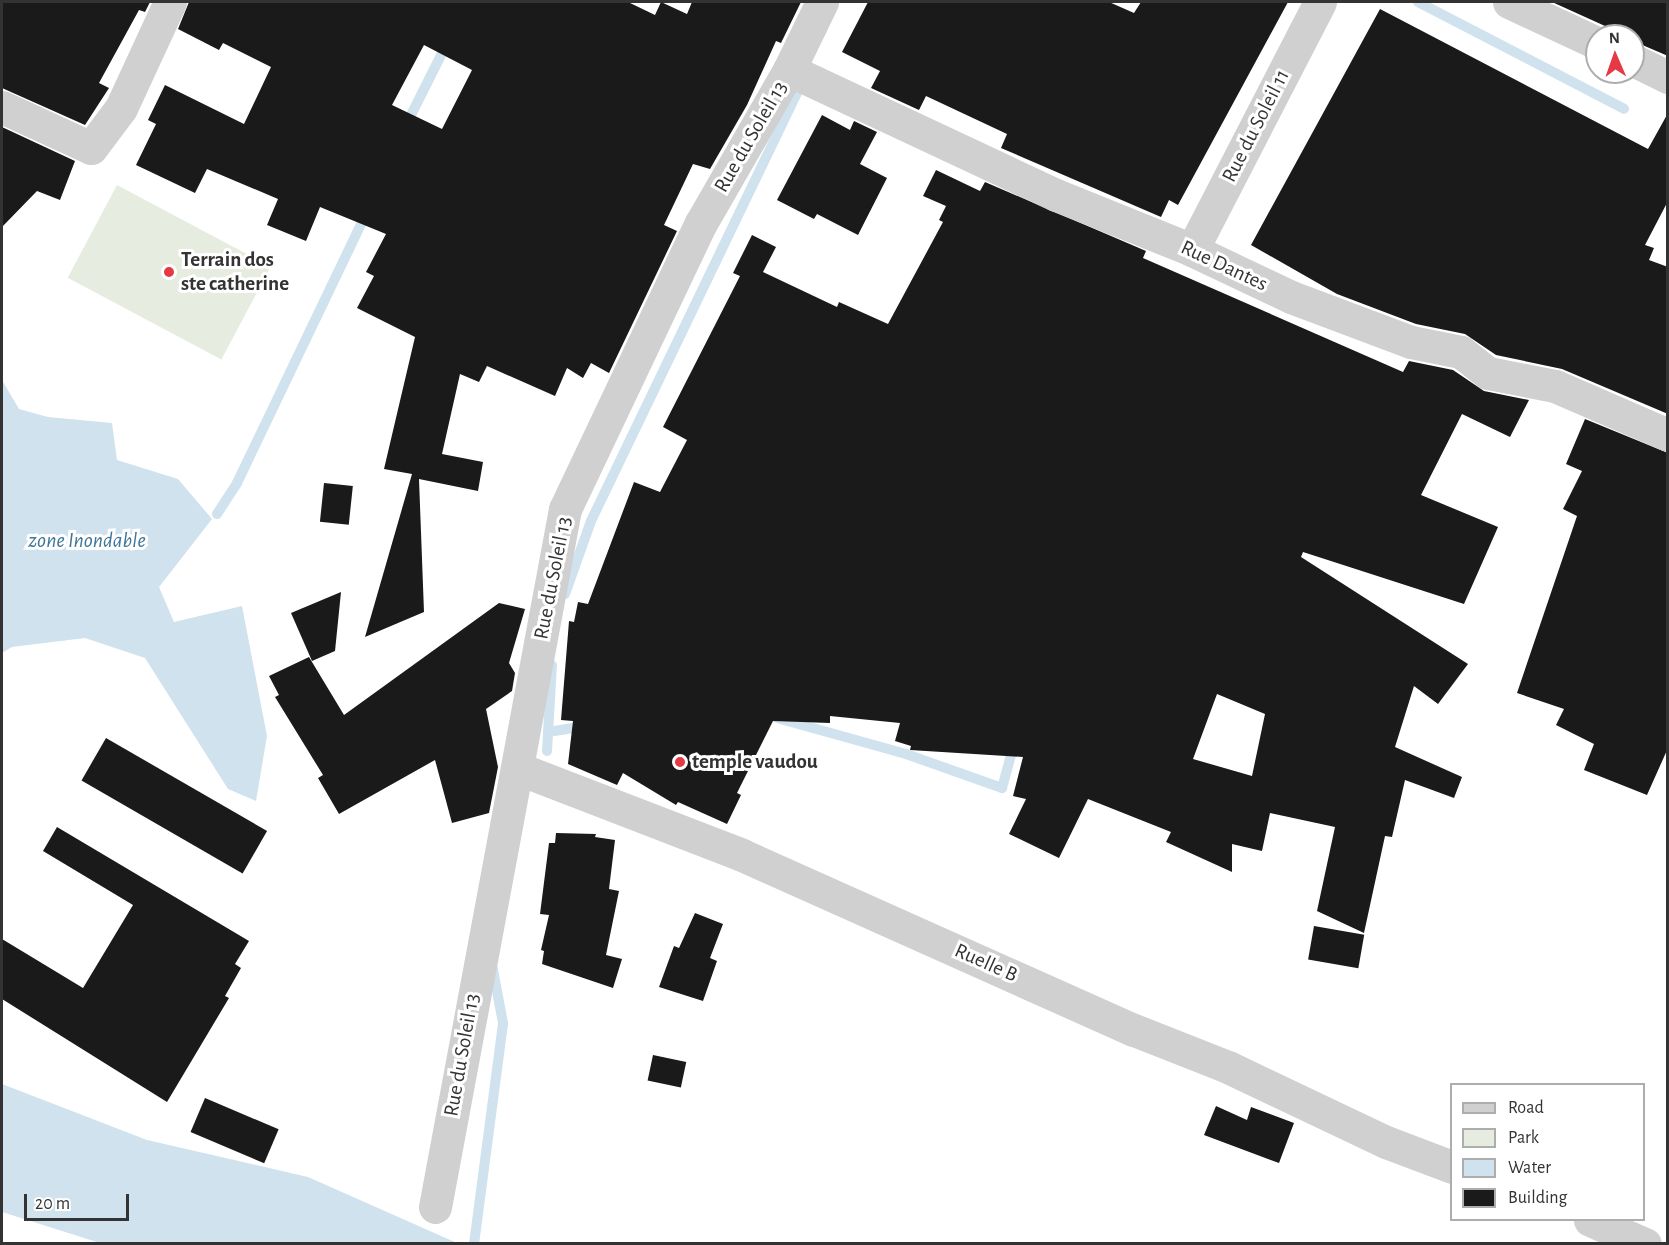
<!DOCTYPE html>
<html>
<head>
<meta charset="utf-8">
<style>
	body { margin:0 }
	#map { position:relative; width:1669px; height:1245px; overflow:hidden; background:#fff; font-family:"Alegreya Sans",sans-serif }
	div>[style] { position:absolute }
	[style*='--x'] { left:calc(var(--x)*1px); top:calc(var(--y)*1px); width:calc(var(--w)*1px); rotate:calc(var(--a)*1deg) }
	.green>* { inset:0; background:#e6ecdf; transform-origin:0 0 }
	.water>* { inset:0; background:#cfe2ee }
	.stream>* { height:10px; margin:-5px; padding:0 5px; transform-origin:5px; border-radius:5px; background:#cfe2ee }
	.building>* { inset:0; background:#1a1a1a; transform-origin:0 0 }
	.minor>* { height:33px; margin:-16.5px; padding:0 16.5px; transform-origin:16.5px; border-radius:16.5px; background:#d0d0d0 }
	.dots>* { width:16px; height:16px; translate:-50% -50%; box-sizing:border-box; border:3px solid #fff; border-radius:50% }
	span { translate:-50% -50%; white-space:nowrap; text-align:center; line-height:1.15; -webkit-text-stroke:6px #fff; paint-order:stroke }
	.street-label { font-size:21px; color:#333 }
	.poi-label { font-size:21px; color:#333; font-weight:700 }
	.left { translate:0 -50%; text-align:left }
	.water-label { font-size:22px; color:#3f7597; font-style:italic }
	.frame { position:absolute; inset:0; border:3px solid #333; pointer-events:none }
	.legend { position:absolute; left:1450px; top:1083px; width:195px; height:138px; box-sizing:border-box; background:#fff; border:2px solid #adadad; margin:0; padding:8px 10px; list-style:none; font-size:18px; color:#333 }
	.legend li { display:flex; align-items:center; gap:12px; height:30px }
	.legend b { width:30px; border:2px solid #adadad }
	.north { position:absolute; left:1585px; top:24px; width:60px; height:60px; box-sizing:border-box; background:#fff; border:2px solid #adadad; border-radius:50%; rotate:358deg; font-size:16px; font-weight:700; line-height:24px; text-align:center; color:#333 }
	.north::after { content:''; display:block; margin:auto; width:21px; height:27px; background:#e63946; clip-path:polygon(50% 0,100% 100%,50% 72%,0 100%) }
	.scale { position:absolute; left:24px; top:1194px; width:105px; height:27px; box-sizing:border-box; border:3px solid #333; border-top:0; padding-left:8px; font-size:18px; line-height:21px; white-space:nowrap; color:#333; -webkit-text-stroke:4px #fff; paint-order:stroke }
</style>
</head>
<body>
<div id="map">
	<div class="green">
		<div style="left:117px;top:185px;width:174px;height:105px;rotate:28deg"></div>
	</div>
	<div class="water">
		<div style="clip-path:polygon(2px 380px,19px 409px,48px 417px,112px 423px,117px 460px,178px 479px,212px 519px,159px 587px,174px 622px,242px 606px,267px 736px,256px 801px,228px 789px,145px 658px,85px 638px,12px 647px,2px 653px)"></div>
		<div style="clip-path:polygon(2px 1084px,147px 1140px,308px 1177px,457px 1243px,100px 1243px,2px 1212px)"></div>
	</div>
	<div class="stream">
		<div style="--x:1418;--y:2;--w:232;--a:27.4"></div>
		<div style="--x:405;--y:127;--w:96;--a:-63.4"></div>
		<div style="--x:217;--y:514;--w:37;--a:-57"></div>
		<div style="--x:237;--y:483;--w:301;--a:-64.4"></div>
		<div style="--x:565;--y:594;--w:77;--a:-70.4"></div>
		<div style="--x:591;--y:521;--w:483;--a:-64.3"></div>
		<div style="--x:777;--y:718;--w:134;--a:15.6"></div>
		<div style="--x:906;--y:754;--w:102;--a:19.5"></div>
		<div style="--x:1002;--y:788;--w:46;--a:-74.7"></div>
		<div style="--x:548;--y:732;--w:38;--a:-9"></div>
		<div style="--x:547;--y:751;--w:86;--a:-86.7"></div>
		<div style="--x:474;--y:1244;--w:223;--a:-82.5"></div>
		<div style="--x:503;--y:1023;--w:59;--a:-100.7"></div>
	</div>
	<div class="building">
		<div style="clip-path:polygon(2px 2px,150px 2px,145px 12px,139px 10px,99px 83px,109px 88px,85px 125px,2px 88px)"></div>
		<div style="clip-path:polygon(evenodd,189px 2px,628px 2px,655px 15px,661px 2px,687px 14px,692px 2px,801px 2px,781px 43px,776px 41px,747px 105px,710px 169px,693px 164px,664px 225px,677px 231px,609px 373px,591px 363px,583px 378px,567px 368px,555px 396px,487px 366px,479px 382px,460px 374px,442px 454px,483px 462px,478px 491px,419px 479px,424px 612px,365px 637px,412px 474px,384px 469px,415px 337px,357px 308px,374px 276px,366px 272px,386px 234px,320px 207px,306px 241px,267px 225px,278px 199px,207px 169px,195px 193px,136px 165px,156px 124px,148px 120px,165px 85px,244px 124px,271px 67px,223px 43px,219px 50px,178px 29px,189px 2px,424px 45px,472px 70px,442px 129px,392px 105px,424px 45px)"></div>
		<div style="clip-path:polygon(868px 2px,1109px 2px,1134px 13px,1141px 2px,1288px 2px,1178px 205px,1169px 200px,1161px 217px,1001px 148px,1007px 134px,926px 96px,919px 110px,871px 88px,880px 71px,842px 52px)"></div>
		<div style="clip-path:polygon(1552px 2px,1668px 2px,1668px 56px,1633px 41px,1633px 36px,1614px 36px,1605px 26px)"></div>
		<div style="clip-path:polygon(1380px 9px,1648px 149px,1668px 113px,1668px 201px,1645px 245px,1654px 248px,1649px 260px,1668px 267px,1668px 414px,1562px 369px,1496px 355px,1465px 334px,1416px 324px,1337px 294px,1251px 245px)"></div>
		<div style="clip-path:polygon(822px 115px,850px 130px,854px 121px,877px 132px,860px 164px,887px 178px,858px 235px,817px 214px,814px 219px,777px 200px)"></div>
		<div style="clip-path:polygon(2px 127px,75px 161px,60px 200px,37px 191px,2px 227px)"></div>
		<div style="clip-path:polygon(evenodd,936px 170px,980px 191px,985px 182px,1146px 251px,1143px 258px,1403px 372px,1409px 361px,1453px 370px,1484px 391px,1529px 400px,1510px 437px,1462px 414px,1421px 495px,1498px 527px,1464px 604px,1303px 552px,1301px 557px,1468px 664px,1438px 704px,1414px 686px,1395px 747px,1462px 777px,1454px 798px,1405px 780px,1392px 837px,1385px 836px,1364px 933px,1317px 911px,1335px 827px,1270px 813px,1262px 851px,1232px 844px,1232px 872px,1166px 842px,1171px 832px,1088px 799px,1059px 858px,1009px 834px,1026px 799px,1013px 796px,1023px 757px,910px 750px,911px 746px,895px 741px,900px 723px,830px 716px,830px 723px,773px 721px,737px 793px,741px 795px,727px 824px,678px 802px,676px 805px,623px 773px,617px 785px,568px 764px,573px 721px,561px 720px,569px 621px,574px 622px,578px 602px,588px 604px,634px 482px,660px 492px,687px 440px,663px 427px,740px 276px,733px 273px,752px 235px,776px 247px,763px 272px,837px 307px,839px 302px,888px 324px,943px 222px,939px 220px,946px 206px,923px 196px,936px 170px,1217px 694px,1265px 714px,1252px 776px,1193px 759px,1217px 694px)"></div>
		<div style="clip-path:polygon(1585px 419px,1668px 453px,1668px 748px,1647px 795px,1584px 770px,1594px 744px,1556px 725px,1564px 709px,1517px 693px,1577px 516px,1563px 509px,1582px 471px,1566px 464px)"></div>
		<div style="left:324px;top:483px;width:29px;height:39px;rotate:6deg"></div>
		<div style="clip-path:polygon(341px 592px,335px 651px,312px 661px,291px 613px)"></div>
		<div style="clip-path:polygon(499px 603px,525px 609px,509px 663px,515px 673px,512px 691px,486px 709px,498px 767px,489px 813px,452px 823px,435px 760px,339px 814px,318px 778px,323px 775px,275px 697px,279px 695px,269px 676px,309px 657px,344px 715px)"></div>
		<div style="left:106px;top:738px;width:186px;height:49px;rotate:30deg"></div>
		<div style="clip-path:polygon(57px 827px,249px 941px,235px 964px,241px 968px,225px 996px,229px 998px,167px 1102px,2px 999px,2px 939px,83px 988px,133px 905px,43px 851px)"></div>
		<div style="clip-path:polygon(556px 833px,596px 834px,595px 837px,615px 840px,609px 889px,619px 891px,606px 955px,622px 959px,613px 988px,542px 964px,544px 951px,541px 950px,549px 915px,540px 914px,549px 843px,555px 843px)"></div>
		<div style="clip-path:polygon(695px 913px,723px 924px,710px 958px,717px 961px,703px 1001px,659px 987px,674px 946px,679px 948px)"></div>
		<div style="left:1314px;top:926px;width:51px;height:34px;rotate:10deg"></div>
		<div style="left:653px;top:1055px;width:34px;height:26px;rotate:12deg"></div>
		<div style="left:205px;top:1098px;width:80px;height:37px;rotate:23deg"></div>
		<div style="clip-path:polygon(1216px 1106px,1247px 1120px,1251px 1107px,1294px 1123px,1279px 1163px,1204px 1135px)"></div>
	</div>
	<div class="minor">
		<div style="--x:1509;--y:2;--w:97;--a:25"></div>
		<div style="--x:1633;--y:60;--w:39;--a:26"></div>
		<div style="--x:789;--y:70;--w:295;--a:25.1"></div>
		<div style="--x:1056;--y:195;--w:147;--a:22"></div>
		<div style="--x:1192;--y:250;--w:110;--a:25.4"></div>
		<div style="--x:1291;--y:297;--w:128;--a:20.6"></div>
		<div style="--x:1411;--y:342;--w:51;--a:11.3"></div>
		<div style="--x:1461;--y:352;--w:34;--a:38"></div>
		<div style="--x:1488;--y:373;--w:68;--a:11"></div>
		<div style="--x:1555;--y:386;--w:123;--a:23.4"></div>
		<div style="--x:2;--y:107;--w:98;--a:24.7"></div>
		<div style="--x:91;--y:148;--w:50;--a:-53.1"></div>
		<div style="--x:121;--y:108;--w:117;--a:-65.2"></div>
		<div style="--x:1192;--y:250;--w:279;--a:-62.7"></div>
		<div style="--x:517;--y:768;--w:241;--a:21.1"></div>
		<div style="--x:742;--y:855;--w:429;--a:24.1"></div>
		<div style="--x:1134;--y:1030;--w:101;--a:21.5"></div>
		<div style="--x:1228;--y:1067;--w:175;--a:25.4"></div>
		<div style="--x:1386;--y:1142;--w:71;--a:20.7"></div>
		<div style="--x:435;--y:1207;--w:710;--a:-79.45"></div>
		<div style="--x:565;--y:509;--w:317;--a:-64.6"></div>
		<div style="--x:701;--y:223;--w:177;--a:-60.1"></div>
		<div style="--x:789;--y:70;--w:76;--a:-64.1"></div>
		<div style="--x:1590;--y:1220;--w:60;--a:23.6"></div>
	</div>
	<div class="dots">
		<div style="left:169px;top:272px;background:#e63946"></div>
		<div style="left:680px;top:762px;background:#e63946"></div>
	</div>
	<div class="street-label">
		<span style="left:1256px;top:126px;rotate:-63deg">Rue du Soleil 11</span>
		<span style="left:751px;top:137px;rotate:-60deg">Rue du Soleil 13</span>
		<span style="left:1224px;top:266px;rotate:25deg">Rue Dantes</span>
		<span style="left:553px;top:578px;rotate:-79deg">Rue du Soleil 13</span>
		<span style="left:986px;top:963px;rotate:24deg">Ruelle B</span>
		<span style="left:462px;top:1055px;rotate:-80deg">Rue du Soleil 13</span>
	</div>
	<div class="poi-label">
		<span class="left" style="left:181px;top:272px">Terrain dos<br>ste catherine</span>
		<span class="left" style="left:692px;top:762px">temple vaudou</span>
	</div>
	<div class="water-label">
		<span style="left:87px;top:541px">zone Inondable</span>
	</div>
	<div class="frame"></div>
	<ul class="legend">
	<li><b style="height:8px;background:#d0d0d0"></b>Road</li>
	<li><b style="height:16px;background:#e6ecdf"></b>Park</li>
	<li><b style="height:16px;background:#cfe2ee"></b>Water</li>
	<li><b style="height:16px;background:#1a1a1a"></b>Building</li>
	</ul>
	<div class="north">N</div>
	<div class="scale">20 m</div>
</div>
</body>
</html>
